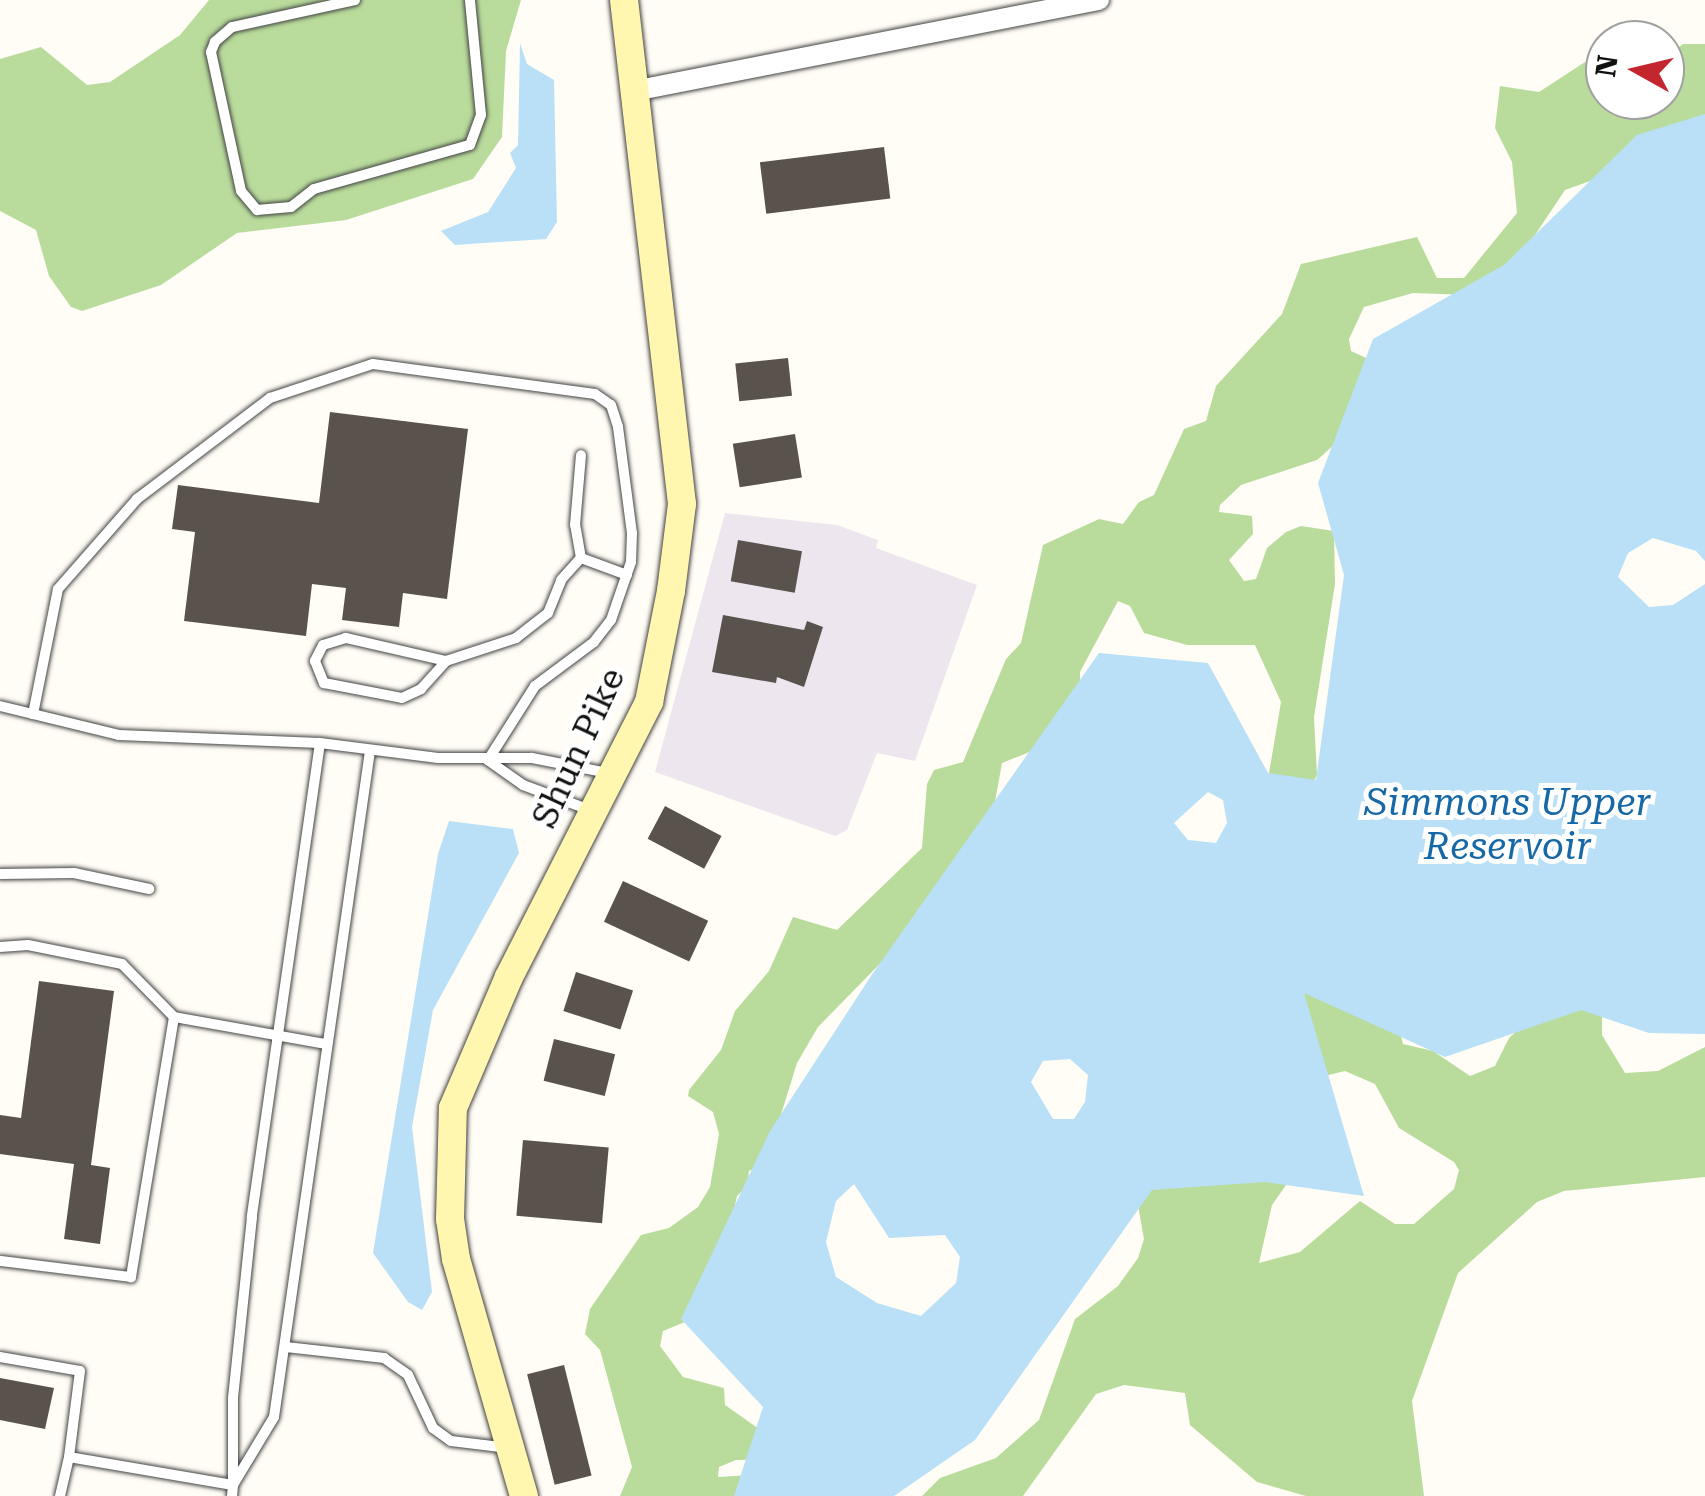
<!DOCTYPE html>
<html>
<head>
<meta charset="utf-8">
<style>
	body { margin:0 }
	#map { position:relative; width:1705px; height:1496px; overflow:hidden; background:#fffdf5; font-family:"Roboto Serif",serif }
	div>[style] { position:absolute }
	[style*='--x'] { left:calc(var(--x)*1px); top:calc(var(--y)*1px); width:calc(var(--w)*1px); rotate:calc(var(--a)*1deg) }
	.industrial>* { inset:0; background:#eee6ef }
	.forest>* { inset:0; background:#b9dc9c }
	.water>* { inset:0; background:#b9e0f7 }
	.building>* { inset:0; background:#5a524d; transform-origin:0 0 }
	.roads { filter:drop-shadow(0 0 2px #444) drop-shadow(0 0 2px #444) }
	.lane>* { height:10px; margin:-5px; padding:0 5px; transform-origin:5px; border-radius:5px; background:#fff }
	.street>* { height:20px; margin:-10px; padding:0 10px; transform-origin:10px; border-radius:10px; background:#fff }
	.secondary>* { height:28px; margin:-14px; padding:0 14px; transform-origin:14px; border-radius:14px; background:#fff6b0 }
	span { translate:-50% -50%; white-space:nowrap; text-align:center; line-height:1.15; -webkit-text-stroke:10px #fff; paint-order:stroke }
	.street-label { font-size:35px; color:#111 }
	.water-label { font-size:38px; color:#1768a6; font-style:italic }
	.north { position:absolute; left:1585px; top:20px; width:100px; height:100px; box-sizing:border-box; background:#fff; border:2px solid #a0a0a0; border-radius:50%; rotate:278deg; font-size:28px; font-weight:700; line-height:40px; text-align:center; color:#111 }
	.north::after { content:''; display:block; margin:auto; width:35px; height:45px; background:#c4262e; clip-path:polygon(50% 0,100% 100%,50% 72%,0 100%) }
</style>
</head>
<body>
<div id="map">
	<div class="industrial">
		<div style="clip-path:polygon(725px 513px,837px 525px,878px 540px,876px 548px,977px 585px,915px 761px,877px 753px,847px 830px,835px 836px,655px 772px)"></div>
	</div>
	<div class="forest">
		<div style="clip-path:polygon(209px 0,521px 0,506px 51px,502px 137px,473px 179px,346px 220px,237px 233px,161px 285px,82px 311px,71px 307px,49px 276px,36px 230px,0 211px,0 59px,41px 47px,87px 85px,110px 82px,180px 35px)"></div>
		<div style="clip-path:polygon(1683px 44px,1705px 44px,1705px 140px,1565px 190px,1519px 259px,1469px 295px,1413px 293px,1364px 307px,1349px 339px,1351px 351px,1375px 362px,1343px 437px,1317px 460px,1241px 485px,1220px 505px,1219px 512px,1252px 516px,1253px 534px,1229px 560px,1244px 581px,1256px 579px,1267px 548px,1286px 532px,1301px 526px,1334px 531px,1335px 584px,1314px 717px,1317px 775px,1307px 795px,1266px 791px,1281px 702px,1255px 645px,1187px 645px,1144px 633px,1130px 606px,1118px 601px,1080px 672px,1080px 706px,1067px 737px,1002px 763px,994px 807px,910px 933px,818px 1027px,797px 1063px,766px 1163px,749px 1171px,747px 1186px,737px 1196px,712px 1311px,663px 1331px,660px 1346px,683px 1377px,724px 1388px,725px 1405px,800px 1458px,736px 1460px,719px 1467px,718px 1477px,750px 1475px,734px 1496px,620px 1496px,632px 1467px,600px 1350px,585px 1334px,590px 1309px,641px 1235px,669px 1228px,698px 1207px,710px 1187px,719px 1134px,713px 1112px,688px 1096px,689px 1090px,721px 1050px,735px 1011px,769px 971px,793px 917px,837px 930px,922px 848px,927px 784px,934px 770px,963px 762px,1006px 659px,1021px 643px,1043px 545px,1099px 519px,1123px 524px,1139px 502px,1154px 495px,1184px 429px,1206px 421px,1216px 386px,1282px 314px,1301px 264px,1417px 237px,1437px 278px,1464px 278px,1517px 213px,1512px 162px,1495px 128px,1500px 86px,1539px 92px,1585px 62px,1605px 62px,1605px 100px,1665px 100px,1665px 58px)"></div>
		<div style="clip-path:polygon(1317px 969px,1395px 1012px,1403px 1044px,1433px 1051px,1470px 1076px,1495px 1066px,1509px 1038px,1529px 1020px,1602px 996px,1602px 1035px,1625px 1073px,1658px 1071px,1705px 1047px,1705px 1177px,1564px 1191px,1537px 1202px,1458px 1273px,1412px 1401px,1424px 1496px,1306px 1496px,1257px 1482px,1190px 1425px,1185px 1393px,1124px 1385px,1096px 1394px,1023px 1496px,922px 1496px,940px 1478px,996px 1458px,1039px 1420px,1075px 1319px,1118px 1286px,1138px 1258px,1144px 1239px,1138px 1205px,1152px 1181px,1305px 1158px,1272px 1205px,1259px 1263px,1300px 1252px,1360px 1201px,1395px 1224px,1414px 1224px,1454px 1189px,1459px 1170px,1454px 1162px,1399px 1128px,1375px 1084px,1345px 1071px,1320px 1077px,1304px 994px)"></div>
	</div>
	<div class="water">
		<div style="clip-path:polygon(520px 43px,527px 64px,554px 80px,557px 222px,546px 239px,455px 245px,441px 231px,488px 212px,516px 168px,510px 153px,518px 145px)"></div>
		<div style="clip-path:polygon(evenodd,1705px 114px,1705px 561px,1696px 551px,1653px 538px,1628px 553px,1618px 577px,1649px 607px,1673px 605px,1705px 584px,1705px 1034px,1649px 1033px,1581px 1010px,1445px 1057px,1304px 993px,1364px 1196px,1264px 1182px,1152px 1190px,975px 1440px,894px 1496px,734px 1496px,763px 1407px,681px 1319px,770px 1131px,871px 976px,1099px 653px,1208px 663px,1268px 773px,1316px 780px,1344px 575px,1318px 483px,1373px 339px,1504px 265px,1637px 135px,1705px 114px,1208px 792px,1223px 800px,1227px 823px,1216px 843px,1188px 840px,1174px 823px,1208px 792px,1705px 114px,1070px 1059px,1088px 1075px,1085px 1102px,1074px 1119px,1053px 1119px,1031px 1082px,1043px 1061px,1070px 1059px,1705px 114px,854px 1184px,889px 1238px,945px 1235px,960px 1257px,956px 1283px,921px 1316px,877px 1303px,836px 1277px,826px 1242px,836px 1201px,854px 1184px)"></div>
		<div style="clip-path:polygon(449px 821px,513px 829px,519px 853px,433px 1010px,412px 1127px,432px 1292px,422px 1310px,408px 1302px,373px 1253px,438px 854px)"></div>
	</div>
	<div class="building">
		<div style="left:884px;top:147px;width:52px;height:125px;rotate:83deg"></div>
		<div style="left:788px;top:358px;width:38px;height:53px;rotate:84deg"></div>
		<div style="clip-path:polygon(330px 412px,468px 429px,447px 599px,403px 593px,399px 627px,342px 620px,346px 588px,312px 584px,306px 636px,184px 621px,195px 532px,172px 529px,178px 485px,319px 503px)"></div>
		<div style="left:795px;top:434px;width:44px;height:63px;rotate:81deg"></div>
		<div style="left:738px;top:540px;width:65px;height:42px;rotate:10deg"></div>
		<div style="clip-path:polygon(723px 615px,804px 630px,807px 621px,823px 627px,804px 687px,777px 677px,776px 683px,712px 672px)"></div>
		<div style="left:665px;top:806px;width:64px;height:37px;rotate:28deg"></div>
		<div style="left:623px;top:881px;width:94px;height:45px;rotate:25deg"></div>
		<div style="left:576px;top:972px;width:60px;height:41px;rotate:18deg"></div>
		<div style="clip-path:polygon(39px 981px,114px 991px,91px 1165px,110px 1168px,100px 1244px,64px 1239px,74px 1164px,0 1154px,0 1115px,21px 1118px)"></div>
		<div style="left:554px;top:1039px;width:63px;height:43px;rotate:14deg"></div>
		<div style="left:523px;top:1140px;width:86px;height:76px;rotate:5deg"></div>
		<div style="left:564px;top:1365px;width:114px;height:38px;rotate:76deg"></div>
		<div style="clip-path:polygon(0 1378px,54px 1388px,45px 1429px,0 1420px)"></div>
	</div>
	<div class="roads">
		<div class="lane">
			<div style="--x:355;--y:0;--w:126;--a:167.6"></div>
			<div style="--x:232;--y:27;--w:23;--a:139"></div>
			<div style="--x:215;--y:42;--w:11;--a:112"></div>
			<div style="--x:211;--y:52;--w:142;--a:77.8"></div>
			<div style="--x:241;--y:191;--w:25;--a:50"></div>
			<div style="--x:257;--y:210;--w:34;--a:-5"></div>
			<div style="--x:291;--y:207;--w:29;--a:-38"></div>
			<div style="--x:314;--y:189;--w:162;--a:-15.8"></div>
			<div style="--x:470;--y:145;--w:32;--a:-70"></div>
			<div style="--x:481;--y:115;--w:116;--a:-95.5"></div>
			<div style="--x:581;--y:558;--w:34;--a:-100"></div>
			<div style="--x:575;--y:525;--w:70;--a:-85.1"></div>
			<div style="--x:446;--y:661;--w:103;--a:-167"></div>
			<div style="--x:346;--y:638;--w:24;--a:163"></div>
			<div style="--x:323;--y:645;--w:18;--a:117"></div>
			<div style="--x:315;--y:661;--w:24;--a:68"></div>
			<div style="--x:324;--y:683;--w:79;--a:10.9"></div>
			<div style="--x:402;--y:698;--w:21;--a:-25"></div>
			<div style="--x:421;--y:689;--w:38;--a:-48"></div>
			<div style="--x:446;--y:661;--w:74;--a:-18.2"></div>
			<div style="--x:516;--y:638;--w:41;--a:-38"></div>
			<div style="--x:548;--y:613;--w:35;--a:-68"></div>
			<div style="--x:561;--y:580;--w:30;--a:-48"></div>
			<div style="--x:581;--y:558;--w:49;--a:20.3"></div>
			<div style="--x:0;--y:706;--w:122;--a:13.7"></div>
			<div style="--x:119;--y:735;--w:201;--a:2.3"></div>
			<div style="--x:320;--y:743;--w:119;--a:7.2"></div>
			<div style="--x:438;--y:758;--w:94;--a:0"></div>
			<div style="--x:532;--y:758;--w:77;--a:11.2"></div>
			<div style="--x:33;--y:714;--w:127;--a:-78.7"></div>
			<div style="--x:58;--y:589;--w:120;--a:-48.7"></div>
			<div style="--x:137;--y:499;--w:167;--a:-37.2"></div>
			<div style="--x:270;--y:398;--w:108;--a:-18.3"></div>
			<div style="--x:373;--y:364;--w:224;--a:7.7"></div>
			<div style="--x:595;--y:394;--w:19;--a:35"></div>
			<div style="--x:611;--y:405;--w:23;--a:72"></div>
			<div style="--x:618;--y:427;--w:107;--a:82.5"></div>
			<div style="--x:632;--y:533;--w:29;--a:92"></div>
			<div style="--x:631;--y:562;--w:61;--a:109"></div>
			<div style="--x:611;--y:620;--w:28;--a:128"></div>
			<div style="--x:594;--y:642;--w:74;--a:143.3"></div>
			<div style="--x:535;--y:686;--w:88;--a:122.4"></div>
			<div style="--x:320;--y:743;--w:479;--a:98.2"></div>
			<div style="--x:252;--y:1217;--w:182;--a:96"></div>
			<div style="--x:233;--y:1398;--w:87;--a:90"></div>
			<div style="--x:233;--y:1485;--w:79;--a:-58.9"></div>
			<div style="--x:274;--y:1417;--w:673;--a:-81.8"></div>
			<div style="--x:489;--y:761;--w:42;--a:35.2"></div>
			<div style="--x:523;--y:785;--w:72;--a:20.5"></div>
			<div style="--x:0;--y:874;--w:74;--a:-0.8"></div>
			<div style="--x:74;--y:873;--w:77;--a:12"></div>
			<div style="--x:0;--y:947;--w:28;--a:-4"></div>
			<div style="--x:28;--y:945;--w:96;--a:11.4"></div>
			<div style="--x:122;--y:964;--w:74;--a:45.5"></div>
			<div style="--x:174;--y:1017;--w:264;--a:99.4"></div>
			<div style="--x:131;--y:1277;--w:132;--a:-173"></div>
			<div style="--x:174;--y:1017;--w:154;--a:10.1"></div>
			<div style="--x:286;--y:1347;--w:99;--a:6.4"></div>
			<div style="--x:384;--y:1358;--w:29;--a:35"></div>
			<div style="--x:408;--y:1375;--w:59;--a:64.7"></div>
			<div style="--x:433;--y:1428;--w:22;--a:36"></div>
			<div style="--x:451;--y:1441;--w:58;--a:6.9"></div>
			<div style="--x:0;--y:1357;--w:81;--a:9.9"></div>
			<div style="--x:80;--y:1371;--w:87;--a:97.3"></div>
			<div style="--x:69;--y:1457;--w:166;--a:9.7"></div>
			<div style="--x:233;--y:1485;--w:11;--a:95"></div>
			<div style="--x:60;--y:1496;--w:40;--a:-77"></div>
		</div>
		<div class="street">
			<div style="--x:634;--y:91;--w:474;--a:-11.1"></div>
		</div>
		<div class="secondary">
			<div style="--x:524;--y:1496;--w:247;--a:-106"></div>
			<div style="--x:456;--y:1259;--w:40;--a:-98.5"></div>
			<div style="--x:450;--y:1219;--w:111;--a:-88.5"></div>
			<div style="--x:453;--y:1108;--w:142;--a:-66.9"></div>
			<div style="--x:509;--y:977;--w:309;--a:-63"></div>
			<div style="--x:649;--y:702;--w:113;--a:-78.8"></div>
			<div style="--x:671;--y:591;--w:88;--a:-82.8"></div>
			<div style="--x:682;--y:504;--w:507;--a:-96.56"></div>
		</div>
	</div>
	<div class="street-label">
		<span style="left:579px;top:748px;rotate:-65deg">Shun Pike</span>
	</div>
	<div class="water-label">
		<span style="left:1508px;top:825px">Simmons Upper<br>Reservoir</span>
	</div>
	<div class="north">N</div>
</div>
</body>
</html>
